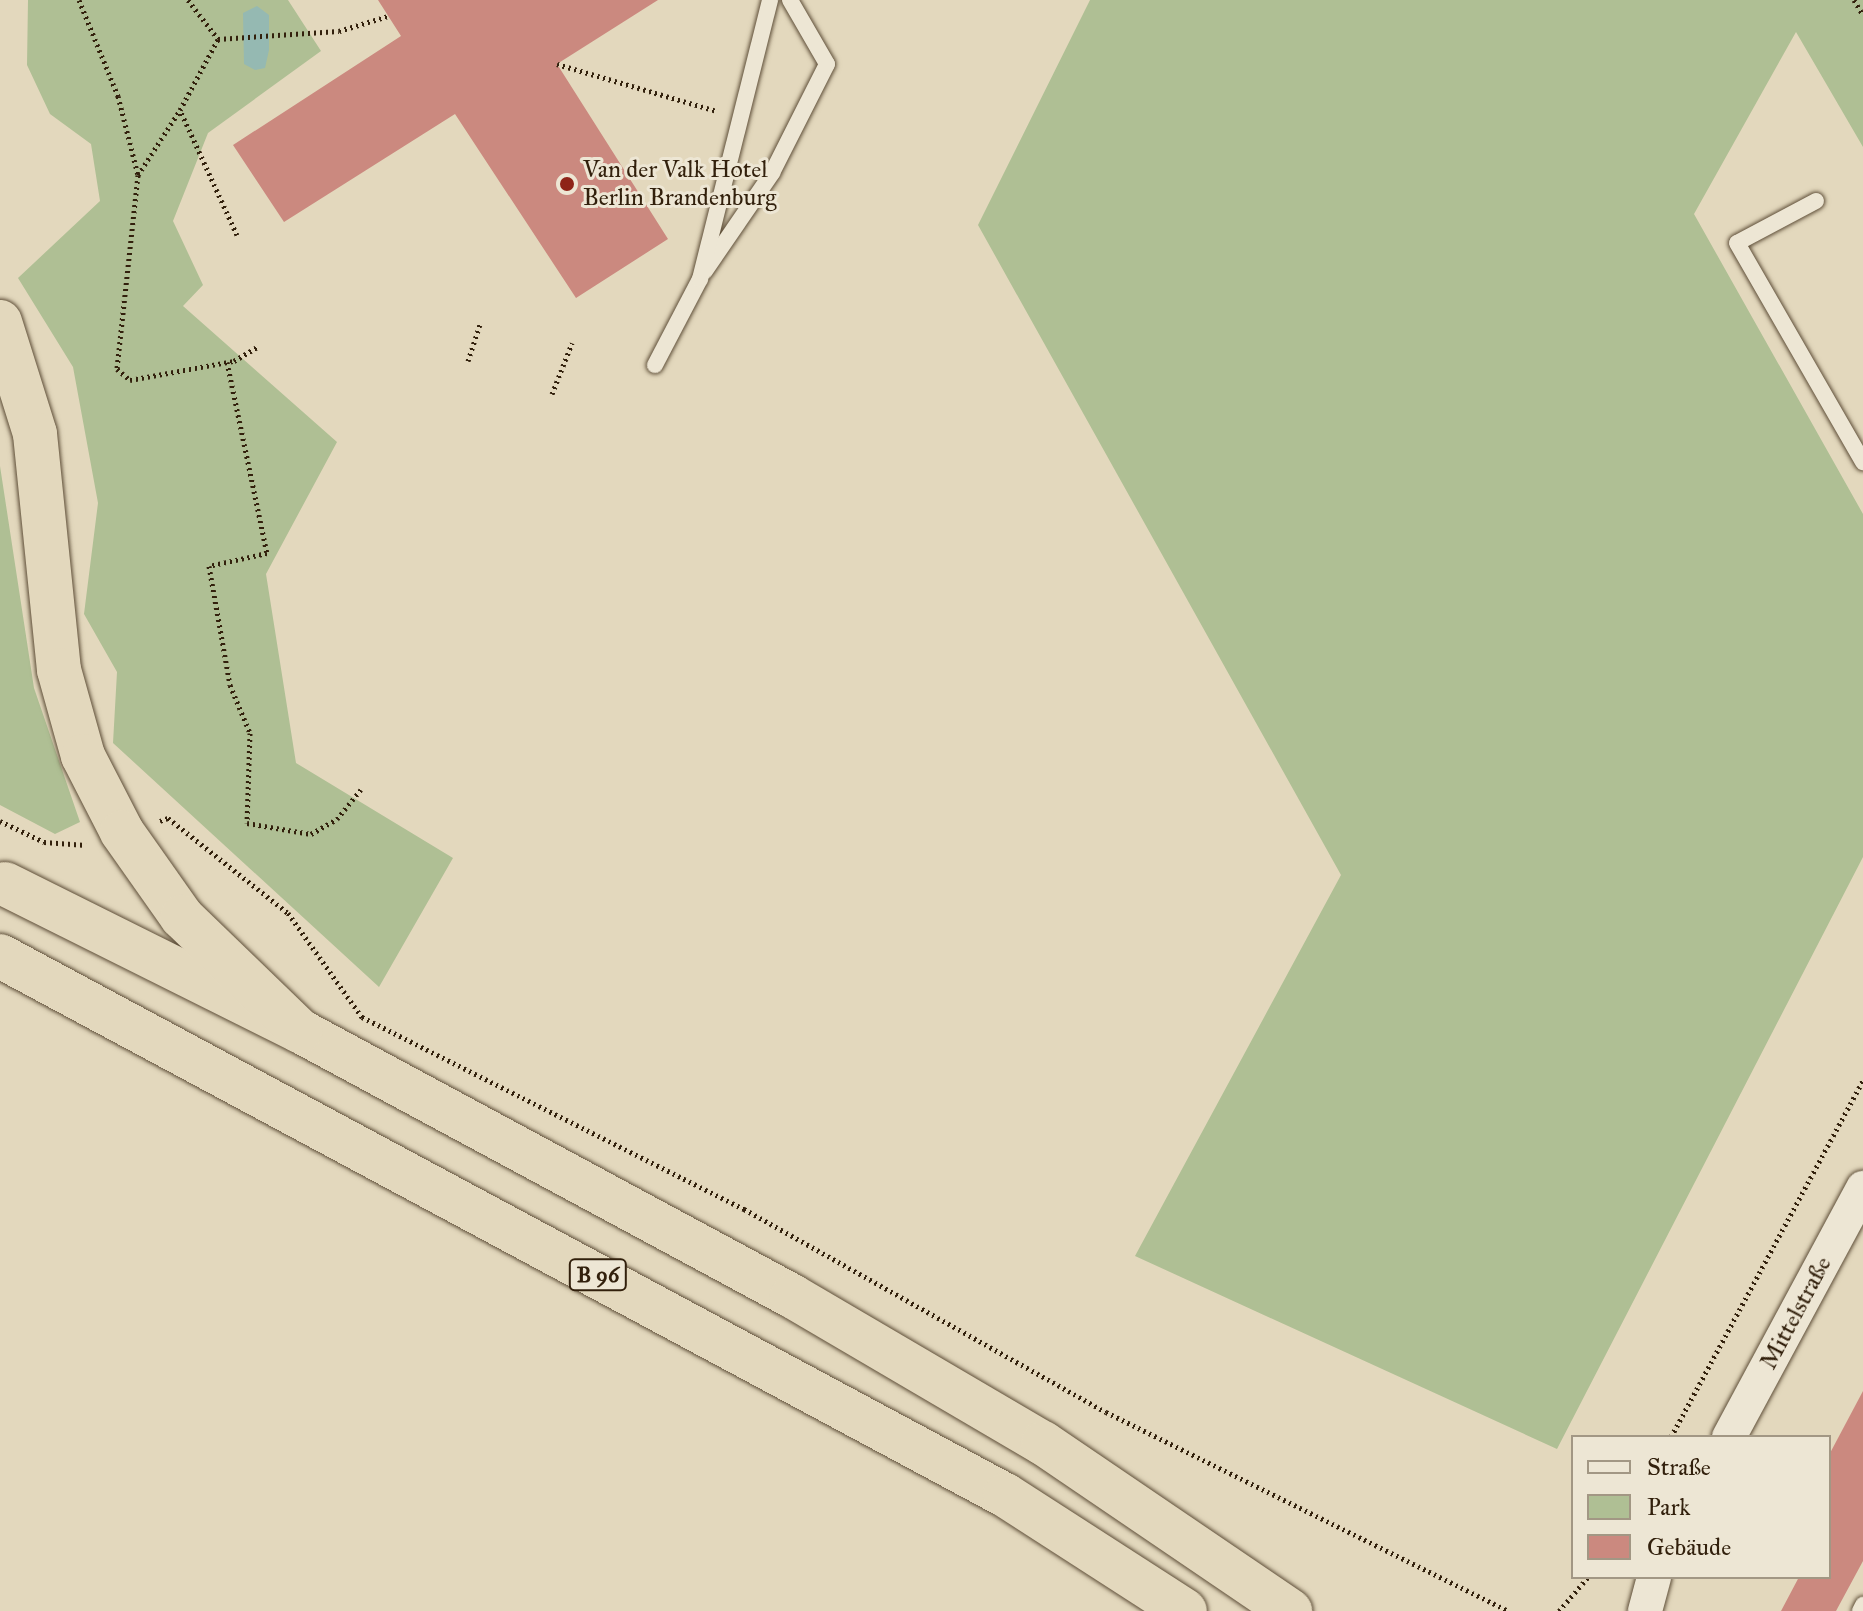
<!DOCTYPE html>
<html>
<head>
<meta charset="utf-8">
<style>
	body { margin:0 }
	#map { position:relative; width:1863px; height:1611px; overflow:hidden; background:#e3d8bd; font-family:"IM FELL Great Primer",serif }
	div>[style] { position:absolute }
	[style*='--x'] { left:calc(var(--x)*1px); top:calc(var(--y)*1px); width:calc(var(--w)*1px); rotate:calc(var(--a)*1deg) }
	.green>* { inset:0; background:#afbf94 }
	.water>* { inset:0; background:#95b9b2 }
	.building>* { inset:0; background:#cb897f }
	.path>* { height:5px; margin-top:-2.5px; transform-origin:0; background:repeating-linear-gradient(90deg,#32200c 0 2px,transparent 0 6px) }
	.roads { filter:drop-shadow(0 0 2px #5e4e38) drop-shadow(0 0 2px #5e4e38) }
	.service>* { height:16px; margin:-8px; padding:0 8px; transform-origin:8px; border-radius:8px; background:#ede6d4 }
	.minor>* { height:34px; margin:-17px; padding:0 17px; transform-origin:17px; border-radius:17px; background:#ede6d4 }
	.trunk>* { height:44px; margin:-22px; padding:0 22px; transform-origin:22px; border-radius:22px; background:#e3d8bd }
	.motorway>* { height:44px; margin:-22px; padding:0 22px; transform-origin:22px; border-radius:22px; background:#e3d8bd }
	.dots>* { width:22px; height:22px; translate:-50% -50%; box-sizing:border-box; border:4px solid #ede6d4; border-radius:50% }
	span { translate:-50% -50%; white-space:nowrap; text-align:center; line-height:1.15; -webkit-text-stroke:6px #ede6d4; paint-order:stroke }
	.shield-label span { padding:2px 6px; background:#ede6d4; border:2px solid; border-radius:6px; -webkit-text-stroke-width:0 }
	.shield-label { font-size:22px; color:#32200c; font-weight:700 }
	.poi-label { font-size:24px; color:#32200c }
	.left { translate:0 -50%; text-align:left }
	.street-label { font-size:24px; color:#32200c }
	.legend { position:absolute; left:1571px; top:1435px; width:260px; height:144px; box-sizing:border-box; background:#ede6d4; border:2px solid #a29784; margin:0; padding:10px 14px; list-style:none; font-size:24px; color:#32200c }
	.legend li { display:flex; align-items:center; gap:16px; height:40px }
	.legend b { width:40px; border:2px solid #a29784 }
</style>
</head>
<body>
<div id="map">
	<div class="green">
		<div style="clip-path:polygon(28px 0,288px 0,321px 51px,208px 133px,173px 221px,203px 285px,183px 306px,337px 442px,266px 574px,296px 763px,453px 858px,379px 987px,113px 743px,117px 672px,84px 614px,98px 503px,73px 367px,18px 278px,100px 201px,91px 144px,50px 114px,27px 65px)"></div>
		<div style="clip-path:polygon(1090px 0,1863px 0,1863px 147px,1796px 32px,1694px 214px,1863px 514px,1863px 857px,1557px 1449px,1135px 1256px,1341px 875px,978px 225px)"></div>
		<div style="clip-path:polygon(0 466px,34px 688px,80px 822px,55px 834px,0 805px)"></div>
	</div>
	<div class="water">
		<div style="clip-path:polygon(257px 6px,269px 15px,269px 50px,265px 68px,255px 70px,244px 64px,243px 13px)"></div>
	</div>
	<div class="building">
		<div style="clip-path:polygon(378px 0,658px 0,557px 64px,668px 239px,576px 298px,455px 114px,284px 222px,233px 145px,401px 36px)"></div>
		<div style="clip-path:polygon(1863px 1391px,1863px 1561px,1836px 1611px,1781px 1611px,1799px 1577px,1829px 1577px,1829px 1455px)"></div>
	</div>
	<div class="path">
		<div style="--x:79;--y:0;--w:104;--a:67.9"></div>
		<div style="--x:118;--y:96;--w:81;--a:75.8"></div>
		<div style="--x:138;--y:175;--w:195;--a:96.2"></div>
		<div style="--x:117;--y:369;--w:17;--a:40"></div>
		<div style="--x:130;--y:380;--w:106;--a:-10.4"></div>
		<div style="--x:234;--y:361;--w:29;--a:-31"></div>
		<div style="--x:188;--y:0;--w:49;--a:52.4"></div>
		<div style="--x:1854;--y:0;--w:17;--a:59"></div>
		<div style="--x:557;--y:64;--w:167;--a:16.4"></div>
		<div style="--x:138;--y:175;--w:77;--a:-57.1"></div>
		<div style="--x:237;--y:235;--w:137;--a:-114.5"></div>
		<div style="--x:180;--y:110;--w:81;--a:-61.8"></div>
		<div style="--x:218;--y:39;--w:121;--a:-3.8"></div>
		<div style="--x:339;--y:31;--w:51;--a:-17"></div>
		<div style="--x:468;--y:361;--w:39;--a:-72"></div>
		<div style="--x:227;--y:362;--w:195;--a:78.2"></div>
		<div style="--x:267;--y:553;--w:59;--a:167.4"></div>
		<div style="--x:209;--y:566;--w:121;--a:80"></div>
		<div style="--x:230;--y:685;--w:52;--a:67.4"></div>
		<div style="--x:250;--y:733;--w:90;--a:91.9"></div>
		<div style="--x:247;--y:823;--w:65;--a:9.8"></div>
		<div style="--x:311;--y:834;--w:30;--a:-30"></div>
		<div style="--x:337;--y:819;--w:38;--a:-51"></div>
		<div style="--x:552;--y:394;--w:55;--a:-68.6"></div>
		<div style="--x:0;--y:821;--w:49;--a:25.5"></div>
		<div style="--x:44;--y:842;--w:42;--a:4.1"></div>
		<div style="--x:160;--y:821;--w:9;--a:-21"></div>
		<div style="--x:168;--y:818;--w:153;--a:38.4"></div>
		<div style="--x:288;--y:913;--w:128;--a:54.6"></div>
		<div style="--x:362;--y:1017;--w:428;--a:26.7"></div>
		<div style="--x:744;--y:1209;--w:415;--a:29.3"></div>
		<div style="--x:1106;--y:1412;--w:449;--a:26.3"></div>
		<div style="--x:1671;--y:1437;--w:405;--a:-61.7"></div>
		<div style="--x:1559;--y:1611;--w:45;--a:-49.5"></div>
	</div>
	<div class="roads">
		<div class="service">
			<div style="--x:1816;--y:201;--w:89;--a:152"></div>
			<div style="--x:1737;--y:243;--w:253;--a:60.1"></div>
			<div style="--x:705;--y:271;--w:119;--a:-55.6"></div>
			<div style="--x:772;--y:173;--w:122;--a:-63.2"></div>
			<div style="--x:827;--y:64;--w:74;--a:-120"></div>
			<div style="--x:655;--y:365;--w:97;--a:-62.4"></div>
			<div style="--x:700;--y:279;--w:288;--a:-75.9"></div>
			<div style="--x:1860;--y:1611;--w:7;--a:-63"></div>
		</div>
		<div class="minor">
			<div style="--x:1729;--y:1437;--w:283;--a:-61.7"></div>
			<div style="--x:1645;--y:1611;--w:35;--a:-75"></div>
		</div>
		<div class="trunk">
			<div style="--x:5;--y:884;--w:330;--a:26.5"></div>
			<div style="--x:300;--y:1031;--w:559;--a:28.31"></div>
			<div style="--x:792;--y:1296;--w:291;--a:30.4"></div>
			<div style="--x:1043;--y:1443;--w:299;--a:34.2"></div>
			<div style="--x:0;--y:956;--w:1140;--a:28.21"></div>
			<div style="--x:1005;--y:1495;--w:214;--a:32.8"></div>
		</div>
		<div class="motorway">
			<div style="--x:0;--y:322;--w:117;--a:72.6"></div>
			<div style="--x:35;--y:434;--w:237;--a:84.2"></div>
			<div style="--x:59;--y:670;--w:89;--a:74.4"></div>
			<div style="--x:83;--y:756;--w:85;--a:62.8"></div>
			<div style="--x:122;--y:832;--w:104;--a:54.8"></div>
			<div style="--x:182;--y:917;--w:164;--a:44"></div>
		</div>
	</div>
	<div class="dots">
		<div style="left:567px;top:184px;background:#8f2418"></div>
	</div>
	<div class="shield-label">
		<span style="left:598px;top:1275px">B 96</span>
	</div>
	<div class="poi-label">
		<span class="left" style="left:583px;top:184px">Van der Valk Hotel<br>Berlin Brandenburg</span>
	</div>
	<div class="street-label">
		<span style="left:1796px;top:1313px;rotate:-62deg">Mittelstraße</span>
	</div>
	<ul class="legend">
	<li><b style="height:10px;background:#ede6d4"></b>Straße</li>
	<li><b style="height:22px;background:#afbf94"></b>Park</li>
	<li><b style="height:22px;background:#cb897f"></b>Gebäude</li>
	</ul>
</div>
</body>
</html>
